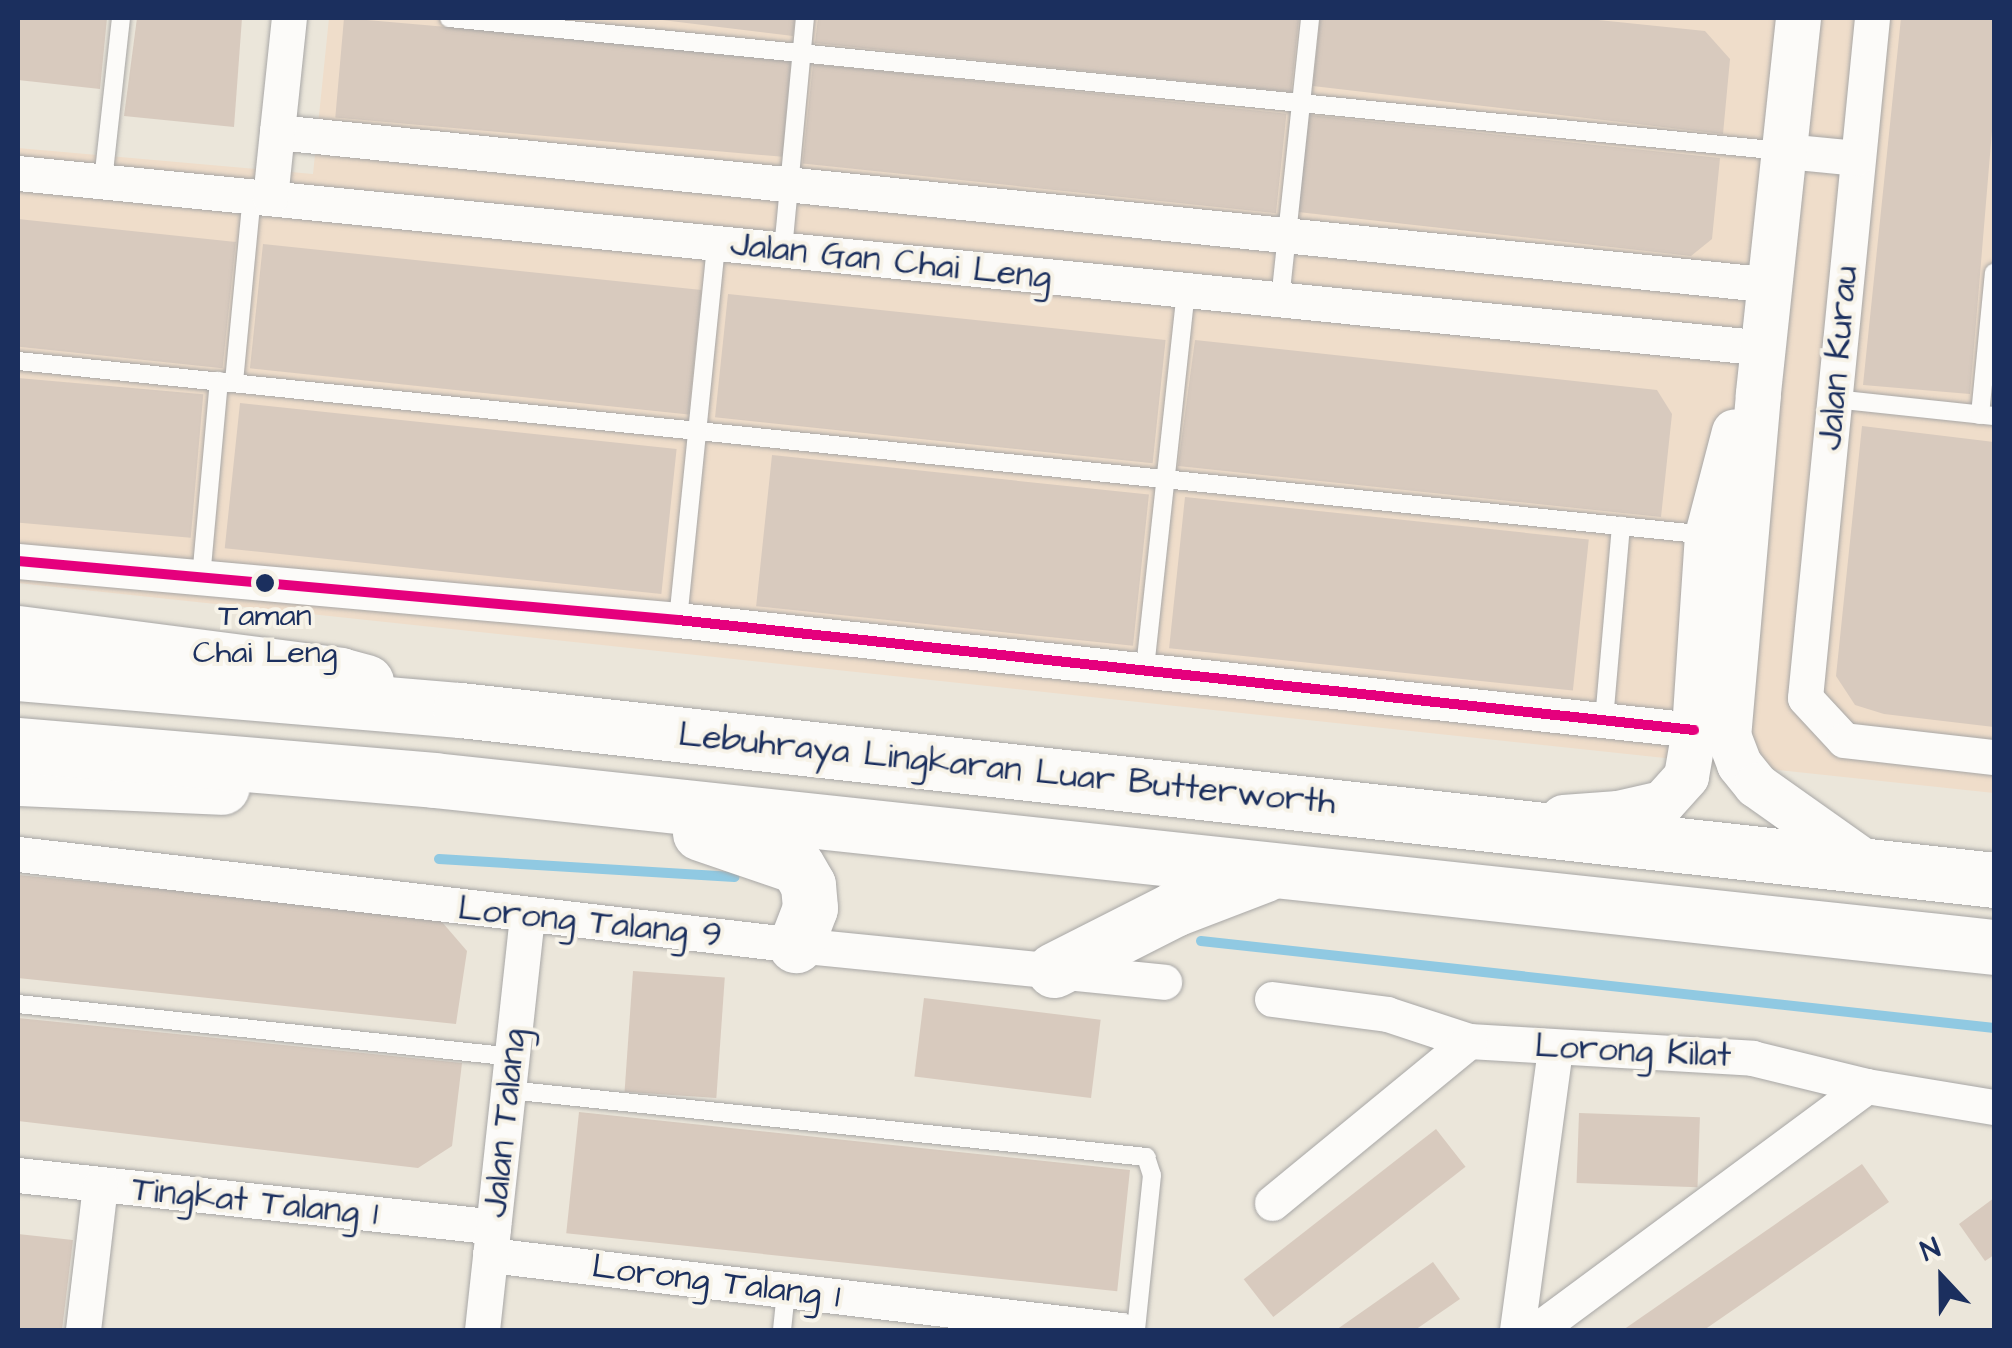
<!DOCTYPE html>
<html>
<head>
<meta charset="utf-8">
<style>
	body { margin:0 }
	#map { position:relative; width:2012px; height:1348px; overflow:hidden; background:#ebe6da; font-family:"Architects Daughter",sans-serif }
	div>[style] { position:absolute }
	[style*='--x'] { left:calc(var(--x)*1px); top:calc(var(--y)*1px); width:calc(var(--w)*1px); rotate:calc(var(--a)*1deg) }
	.built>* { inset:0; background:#efddca }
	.stream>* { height:10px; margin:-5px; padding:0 5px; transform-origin:5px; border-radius:5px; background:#90c9e2 }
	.building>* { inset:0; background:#d8cabe; transform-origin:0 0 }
	.roads { filter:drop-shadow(0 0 2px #a8a7a6) drop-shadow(0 0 2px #a8a7a6) }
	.service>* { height:18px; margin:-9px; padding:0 9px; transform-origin:9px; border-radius:9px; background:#fcfbf9 }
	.minor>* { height:35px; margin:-17.5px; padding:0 17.5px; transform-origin:17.5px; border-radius:17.5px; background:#fcfbf9 }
	.tertiary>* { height:45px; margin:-22.5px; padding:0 22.5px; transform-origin:22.5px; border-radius:22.5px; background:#fcfbf9 }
	.trunk>* { height:55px; margin:-27.5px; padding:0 27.5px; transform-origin:27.5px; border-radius:27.5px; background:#fcfbf9 }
	.motorway>* { height:55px; margin:-27.5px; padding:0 27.5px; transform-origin:27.5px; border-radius:27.5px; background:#fcfbf9 }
	.bus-1>* { height:10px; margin:-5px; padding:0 5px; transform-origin:5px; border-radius:5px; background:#e5007d }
	.dots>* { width:28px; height:28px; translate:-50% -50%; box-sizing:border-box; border:5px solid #f7f3e8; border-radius:50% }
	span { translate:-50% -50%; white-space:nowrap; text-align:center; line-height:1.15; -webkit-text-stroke:8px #f7f3e8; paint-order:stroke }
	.bus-label { font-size:32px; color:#1b2f5e }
	.street-label { font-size:35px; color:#1b2f5e }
	.frame { position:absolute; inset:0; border:20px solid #1b2f5e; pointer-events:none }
	.north { position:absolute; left:1892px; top:1228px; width:100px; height:100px; -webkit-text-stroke:8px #f7f3e8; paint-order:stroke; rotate:338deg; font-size:28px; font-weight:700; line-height:40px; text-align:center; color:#1b2f5e }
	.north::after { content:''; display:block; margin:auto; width:35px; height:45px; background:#1b2f5e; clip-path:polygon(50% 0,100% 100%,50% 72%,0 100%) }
</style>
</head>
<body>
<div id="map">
	<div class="built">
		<div style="clip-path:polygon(329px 18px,1994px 18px,1994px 292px,1982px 423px,1994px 425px,1994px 793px,18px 583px,18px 148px,313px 174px)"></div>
	</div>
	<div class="stream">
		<div style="--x:439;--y:859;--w:296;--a:3.5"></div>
		<div style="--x:1201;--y:941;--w:798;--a:6.26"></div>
	</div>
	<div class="building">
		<div style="clip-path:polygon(18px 18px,107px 18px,100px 89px,18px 80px)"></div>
		<div style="clip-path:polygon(137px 18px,242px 18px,234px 127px,124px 116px)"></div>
		<div style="left:344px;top:18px;width:449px;height:100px;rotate:5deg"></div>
		<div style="clip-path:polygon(646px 18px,795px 18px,793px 36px)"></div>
		<div style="clip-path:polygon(818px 18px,1299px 18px,1291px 92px,815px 43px)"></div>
		<div style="clip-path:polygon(1320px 18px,1579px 18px,1705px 31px,1730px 59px,1723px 134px,1313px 86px)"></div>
		<div style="clip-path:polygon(1901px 18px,1994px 18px,1994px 107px,1970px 394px,1863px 385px)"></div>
		<div style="left:813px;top:64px;width:476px;height:100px;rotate:6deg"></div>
		<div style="clip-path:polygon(1309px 115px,1720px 158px,1712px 239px,1691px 256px,1298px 212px)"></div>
		<div style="left:18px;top:219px;width:219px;height:127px;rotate:6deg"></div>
		<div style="left:263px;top:244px;width:441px;height:125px;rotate:6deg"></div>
		<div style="left:728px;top:294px;width:440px;height:124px;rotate:6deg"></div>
		<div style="clip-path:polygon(1195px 340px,1657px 390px,1672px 414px,1661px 517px,1178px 466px)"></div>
		<div style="left:18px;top:378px;width:186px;height:144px;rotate:5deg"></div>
		<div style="left:240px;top:403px;width:439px;height:146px;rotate:6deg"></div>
		<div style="clip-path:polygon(1862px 426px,1994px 442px,1994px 727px,1884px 714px,1855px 705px,1836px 676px)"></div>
		<div style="left:772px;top:455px;width:379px;height:152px;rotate:6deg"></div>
		<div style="left:1185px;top:497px;width:406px;height:152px;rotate:6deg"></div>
		<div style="clip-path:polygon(18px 875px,436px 915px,467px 951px,456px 1024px,18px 978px)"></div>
		<div style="left:633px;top:971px;width:92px;height:121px;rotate:4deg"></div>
		<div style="left:924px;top:998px;width:178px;height:79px;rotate:7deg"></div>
		<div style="clip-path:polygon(18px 1018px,462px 1063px,452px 1146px,418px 1168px,18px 1121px)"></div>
		<div style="left:579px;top:1112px;width:554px;height:122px;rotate:6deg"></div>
		<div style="left:1579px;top:1113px;width:121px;height:70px;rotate:2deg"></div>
		<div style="left:1436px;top:1129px;width:48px;height:244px;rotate:52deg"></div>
		<div style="clip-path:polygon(1862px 1164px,1889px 1202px,1704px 1330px,1623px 1330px)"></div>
		<div style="clip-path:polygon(1994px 1198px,1994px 1255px,1985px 1261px,1959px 1224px)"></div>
		<div style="clip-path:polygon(18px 1234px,73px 1240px,62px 1330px,18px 1330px)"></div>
		<div style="clip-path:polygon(1433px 1262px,1460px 1299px,1415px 1330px,1336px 1330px)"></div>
	</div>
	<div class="roads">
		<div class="service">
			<div style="--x:449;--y:18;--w:1340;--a:5.7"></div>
			<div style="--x:103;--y:181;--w:164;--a:-83.7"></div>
			<div style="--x:783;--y:250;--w:233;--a:-84.6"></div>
			<div style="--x:1280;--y:300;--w:284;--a:-83.9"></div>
			<div style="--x:18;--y:361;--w:1698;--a:5.88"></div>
			<div style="--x:234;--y:382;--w:187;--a:-84.5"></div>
			<div style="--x:1834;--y:399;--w:161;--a:6.1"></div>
			<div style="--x:1980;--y:415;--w:143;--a:-84.4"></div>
			<div style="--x:201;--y:578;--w:198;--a:-84.8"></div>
			<div style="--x:678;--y:620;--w:379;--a:-84.2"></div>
			<div style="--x:1145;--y:668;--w:380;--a:-83.8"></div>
			<div style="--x:1604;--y:720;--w:195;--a:-85"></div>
			<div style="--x:18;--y:1004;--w:497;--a:6.1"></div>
			<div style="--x:509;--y:1090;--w:641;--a:6"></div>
			<div style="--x:1146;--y:1157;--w:19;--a:72"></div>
			<div style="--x:1152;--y:1175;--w:156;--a:95.9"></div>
			<div style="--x:782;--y:1330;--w:39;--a:-84"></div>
		</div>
		<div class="minor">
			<div style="--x:1872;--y:18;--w:683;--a:95.63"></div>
			<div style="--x:1805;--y:698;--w:57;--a:47.1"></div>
			<div style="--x:1844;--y:740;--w:151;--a:6.5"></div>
			<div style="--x:277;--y:132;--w:1503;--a:5.84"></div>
			<div style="--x:1786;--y:151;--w:71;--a:5.6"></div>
			<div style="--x:18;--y:173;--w:1756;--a:5.72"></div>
			<div style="--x:270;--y:198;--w:181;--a:-84"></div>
			<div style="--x:18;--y:561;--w:663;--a:5.11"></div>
			<div style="--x:678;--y:620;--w:1022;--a:6.18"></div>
			<div style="--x:18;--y:854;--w:783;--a:6.67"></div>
			<div style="--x:796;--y:945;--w:370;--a:5.7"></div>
			<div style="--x:1272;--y:999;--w:116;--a:7.4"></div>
			<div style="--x:1387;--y:1014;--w:86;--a:18.2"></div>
			<div style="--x:1469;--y:1041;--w:284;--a:3.4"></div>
			<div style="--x:1752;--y:1058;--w:118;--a:13.7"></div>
			<div style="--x:1867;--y:1086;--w:129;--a:9.4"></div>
			<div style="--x:18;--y:1175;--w:478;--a:6.2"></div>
			<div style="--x:1272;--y:1203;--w:255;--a:-39.4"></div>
			<div style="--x:490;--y:1255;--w:635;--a:6.78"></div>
			<div style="--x:83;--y:1330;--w:145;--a:-83.3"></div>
			<div style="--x:482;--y:1330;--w:417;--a:-83.8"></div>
			<div style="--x:1517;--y:1330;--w:285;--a:-82.3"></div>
			<div style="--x:1537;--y:1330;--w:410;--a:-36.5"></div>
		</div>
		<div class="tertiary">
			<div style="--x:1798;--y:18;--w:378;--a:96.1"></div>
			<div style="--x:1758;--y:394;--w:342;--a:95"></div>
			<div style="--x:1728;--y:735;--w:31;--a:69"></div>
			<div style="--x:1739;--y:764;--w:27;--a:51"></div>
			<div style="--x:1756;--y:785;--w:142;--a:35.3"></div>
			<div style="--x:1563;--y:817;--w:55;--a:-4.2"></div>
			<div style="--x:1618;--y:813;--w:45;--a:-12.8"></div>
			<div style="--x:1662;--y:803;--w:36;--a:-48"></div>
			<div style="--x:1686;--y:776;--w:47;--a:-80.1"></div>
			<div style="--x:1694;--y:730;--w:195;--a:-86.2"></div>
			<div style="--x:1707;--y:535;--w:107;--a:-75.4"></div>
		</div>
		<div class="trunk">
			<div style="--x:18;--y:633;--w:325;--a:7.4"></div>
			<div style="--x:340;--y:675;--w:27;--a:15"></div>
			<div style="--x:18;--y:778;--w:204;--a:2.5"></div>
		</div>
		<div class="motorway">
			<div style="--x:18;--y:673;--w:444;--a:4.8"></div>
			<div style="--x:460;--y:710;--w:1543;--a:6.32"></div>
			<div style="--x:18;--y:745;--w:417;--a:4.8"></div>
			<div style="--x:434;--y:780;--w:1569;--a:6.11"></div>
			<div style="--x:700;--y:833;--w:102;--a:18.8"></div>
			<div style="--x:797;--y:866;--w:22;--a:60"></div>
			<div style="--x:808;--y:885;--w:23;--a:85"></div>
			<div style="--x:810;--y:908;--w:40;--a:111"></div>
			<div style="--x:1054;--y:970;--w:135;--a:-26.9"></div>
			<div style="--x:1174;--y:909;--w:97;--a:-21"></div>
		</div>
	</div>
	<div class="bus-1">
		<div style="--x:18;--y:561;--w:663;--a:5.11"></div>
		<div style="--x:678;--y:620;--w:1022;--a:6.18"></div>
	</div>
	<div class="dots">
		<div style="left:265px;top:583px;background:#1b2f5e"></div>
	</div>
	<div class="bus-label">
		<span style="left:265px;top:635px">Taman<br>Chai Leng</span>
	</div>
	<div class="street-label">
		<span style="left:891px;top:261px;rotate:6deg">Jalan Gan Chai Leng</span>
		<span style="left:1838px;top:358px;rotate:-85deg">Jalan Kurau</span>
		<span style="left:1007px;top:769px;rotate:6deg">Lebuhraya Lingkaran Luar Butterworth</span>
		<span style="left:590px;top:922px;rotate:6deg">Lorong Talang 9</span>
		<span style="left:1633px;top:1051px;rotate:3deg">Lorong Kilat</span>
		<span style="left:505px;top:1123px;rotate:-84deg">Jalan Talang</span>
		<span style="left:255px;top:1202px;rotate:6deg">Tingkat Talang 1</span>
		<span style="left:716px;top:1282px;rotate:7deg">Lorong Talang 1</span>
	</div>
	<div class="frame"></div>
	<div class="north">N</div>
</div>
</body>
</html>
